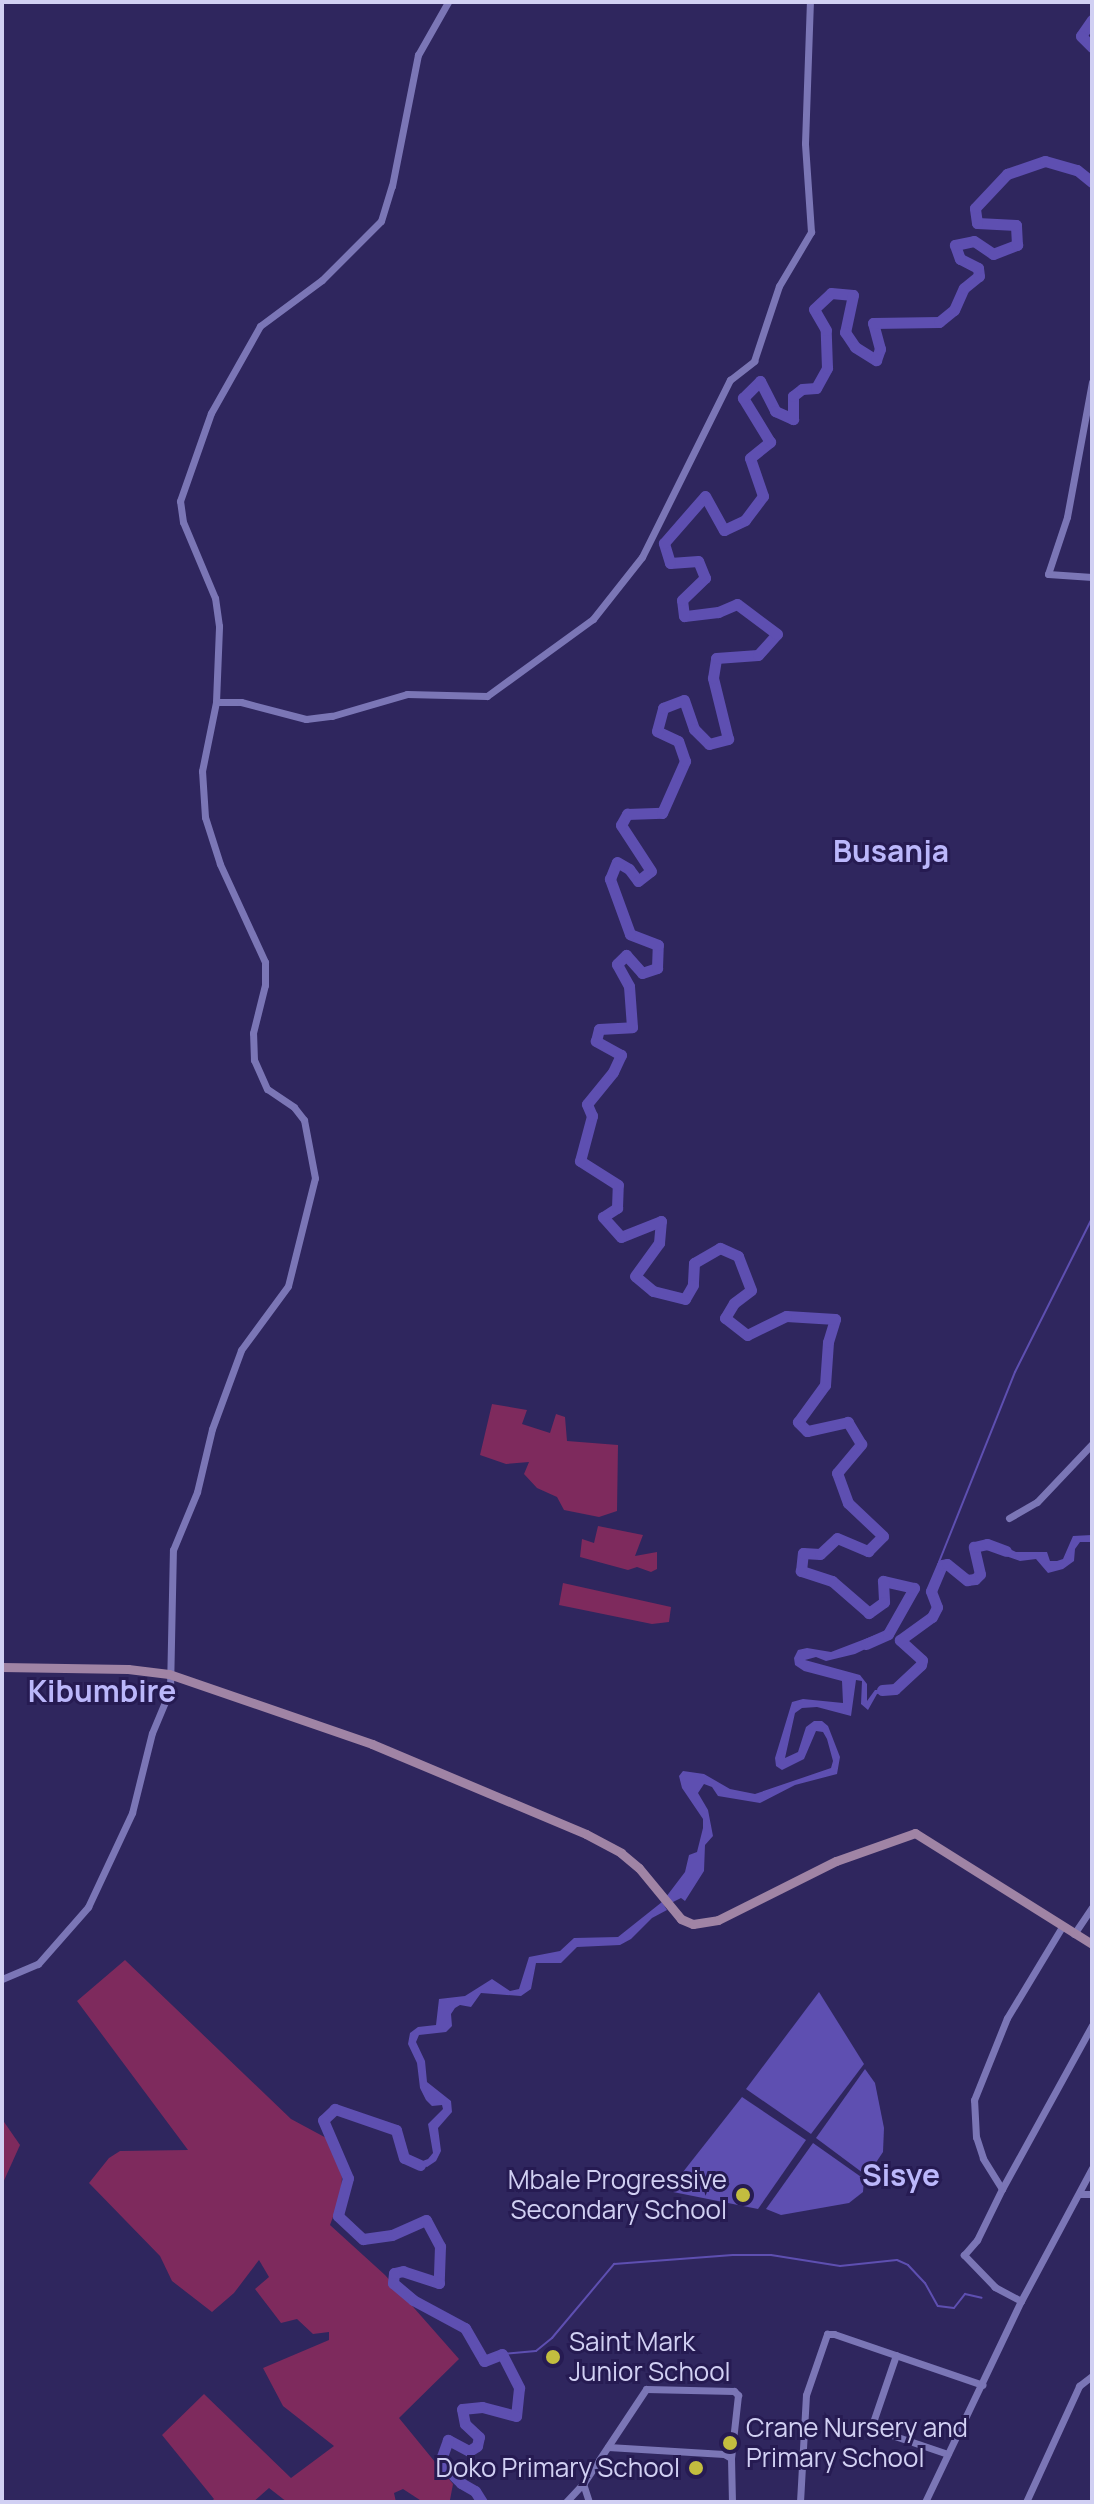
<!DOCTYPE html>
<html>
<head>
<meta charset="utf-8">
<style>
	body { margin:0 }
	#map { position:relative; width:1094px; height:2504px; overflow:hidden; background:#2f265e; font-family:Manrope,sans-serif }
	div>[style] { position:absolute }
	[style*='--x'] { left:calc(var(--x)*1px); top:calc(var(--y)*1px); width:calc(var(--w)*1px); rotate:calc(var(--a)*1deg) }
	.green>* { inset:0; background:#7e2a5d }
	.water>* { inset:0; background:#5e4fb1 }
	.stream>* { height:2px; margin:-1px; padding:0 1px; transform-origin:1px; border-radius:1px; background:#5e4fb1 }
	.river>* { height:11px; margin:-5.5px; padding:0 5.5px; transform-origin:5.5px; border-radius:5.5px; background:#5e4fb1 }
	.street>* { height:7px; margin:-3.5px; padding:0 3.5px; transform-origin:3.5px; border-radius:3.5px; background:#7b76b6 }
	.secondary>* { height:9px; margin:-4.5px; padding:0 4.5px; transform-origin:4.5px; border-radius:4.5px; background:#a084a5 }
	.dots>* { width:22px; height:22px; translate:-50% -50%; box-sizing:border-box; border:4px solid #261b52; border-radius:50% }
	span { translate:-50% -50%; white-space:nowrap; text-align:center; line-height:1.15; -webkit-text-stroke:6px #261b52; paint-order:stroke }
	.poi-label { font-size:26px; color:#d1d0f3 }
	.right { translate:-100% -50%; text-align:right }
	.left { translate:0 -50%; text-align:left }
	.quarter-label { font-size:30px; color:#bbb7fb; font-weight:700 }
	.frame { position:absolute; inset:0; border:4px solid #d1d0f3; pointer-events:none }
</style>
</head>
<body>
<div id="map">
	<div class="green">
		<div style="clip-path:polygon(492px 1404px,527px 1410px,522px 1424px,550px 1433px,556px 1414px,565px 1417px,567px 1441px,618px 1445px,617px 1511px,599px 1517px,564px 1510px,557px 1497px,537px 1488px,524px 1474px,529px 1462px,506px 1464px,480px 1455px)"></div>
		<div style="clip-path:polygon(598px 1526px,643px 1535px,635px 1556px,657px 1552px,657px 1569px,651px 1572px,637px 1567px,628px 1570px,580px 1557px,582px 1539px,594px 1543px)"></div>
		<div style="clip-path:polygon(563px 1583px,671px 1607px,669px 1622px,652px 1624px,559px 1605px)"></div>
		<div style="clip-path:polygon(125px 1960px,291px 2119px,330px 2140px,342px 2177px,341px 2195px,330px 2225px,385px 2275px,459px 2359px,399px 2418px,453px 2484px,450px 2500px,423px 2502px,403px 2489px,394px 2493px,396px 2502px,287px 2502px,269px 2488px,253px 2502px,211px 2502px,214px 2499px,162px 2435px,204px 2394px,291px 2478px,334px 2446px,283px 2406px,263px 2368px,329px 2340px,329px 2332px,313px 2334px,297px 2319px,281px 2323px,255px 2289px,269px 2277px,259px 2260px,234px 2293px,212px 2312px,172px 2281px,160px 2256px,89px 2183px,109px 2158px,120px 2151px,188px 2150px,77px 2001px)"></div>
		<div style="clip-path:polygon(2px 2119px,20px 2145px,2px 2185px)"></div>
	</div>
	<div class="water">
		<div style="clip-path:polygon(1092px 1535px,1092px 1542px,1080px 1542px,1075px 1549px,1074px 1561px,1063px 1569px,1048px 1573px,1036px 1559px,1020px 1561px,997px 1553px,992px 1546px,995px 1542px,1016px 1552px,1047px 1552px,1050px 1561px,1057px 1561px,1063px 1559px,1073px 1536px)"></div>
		<div style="clip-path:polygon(878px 1634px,880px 1642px,855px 1654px,826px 1661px,816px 1657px,805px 1660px,860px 1675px,867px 1684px,867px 1701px,875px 1690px,895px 1689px,877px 1694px,868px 1710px,861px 1704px,862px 1681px,856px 1680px,851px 1716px,817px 1707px,802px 1708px,795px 1713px,785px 1758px,798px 1752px,806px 1727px,814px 1721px,822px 1721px,828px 1726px,840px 1757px,837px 1774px,795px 1785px,760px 1803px,718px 1796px,712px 1787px,704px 1784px,698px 1793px,708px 1810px,713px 1836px,705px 1845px,704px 1871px,685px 1901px,681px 1898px,671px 1903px,666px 1897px,685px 1872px,689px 1855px,697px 1852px,703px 1828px,703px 1819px,682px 1788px,679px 1776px,683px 1771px,704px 1774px,730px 1789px,755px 1794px,831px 1768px,833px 1761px,827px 1739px,823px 1732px,816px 1731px,804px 1759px,782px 1770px,776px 1766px,775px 1758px,792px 1702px,803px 1699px,843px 1703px,842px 1681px,804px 1671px,795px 1665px,794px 1658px,798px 1650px,807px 1648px,831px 1652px)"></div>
		<div style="clip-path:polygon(662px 1902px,667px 1910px,652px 1918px,631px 1939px,620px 1945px,577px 1947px,561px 1963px,536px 1963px,531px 1989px,521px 1996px,481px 1993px,471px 2007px,460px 2005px,455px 2008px,451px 2014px,452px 2026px,446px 2032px,419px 2035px,416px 2042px,425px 2061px,427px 2082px,451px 2101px,452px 2112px,438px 2128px,441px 2151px,436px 2161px,427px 2167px,407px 2162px,410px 2158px,420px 2162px,428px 2159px,433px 2153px,428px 2124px,443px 2109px,442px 2105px,432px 2106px,426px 2100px,420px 2088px,417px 2063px,408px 2044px,410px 2033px,418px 2027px,436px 2025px,439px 1999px,465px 1996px,492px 1979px,510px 1991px,519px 1989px,529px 1957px,560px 1951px,574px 1938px,618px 1937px)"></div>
		<div style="clip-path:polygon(819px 1992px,864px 2064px,811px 2134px,746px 2089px)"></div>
		<div style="clip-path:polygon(865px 2069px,875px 2083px,884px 2128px,883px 2152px,867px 2176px,816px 2138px)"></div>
		<div style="clip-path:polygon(742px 2097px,806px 2140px,758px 2209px,668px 2191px)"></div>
		<div style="clip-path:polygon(813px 2143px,864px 2179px,863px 2192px,849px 2203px,781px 2215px,766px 2209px)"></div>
	</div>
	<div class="stream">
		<div style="--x:942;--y:1565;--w:4;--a:-135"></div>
		<div style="--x:939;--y:1562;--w:205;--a:-68.2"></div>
		<div style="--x:1015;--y:1372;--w:172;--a:-63.4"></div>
		<div style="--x:502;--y:2354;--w:34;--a:-5"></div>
		<div style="--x:536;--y:2351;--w:21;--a:-39"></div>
		<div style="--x:552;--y:2338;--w:97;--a:-50"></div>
		<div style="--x:614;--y:2264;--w:119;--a:-4.3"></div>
		<div style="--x:733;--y:2255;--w:38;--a:0"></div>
		<div style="--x:771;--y:2255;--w:70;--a:9.1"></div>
		<div style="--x:840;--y:2266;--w:57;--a:-6"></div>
		<div style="--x:897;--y:2260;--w:12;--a:24"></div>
		<div style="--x:908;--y:2265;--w:25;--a:47"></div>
		<div style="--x:925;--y:2283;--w:26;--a:61"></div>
		<div style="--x:938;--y:2306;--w:16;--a:7"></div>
		<div style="--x:954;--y:2308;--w:18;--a:-52"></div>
		<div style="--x:965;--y:2294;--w:17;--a:13"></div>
	</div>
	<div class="river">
		<div style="--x:1092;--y:20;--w:19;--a:125"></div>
		<div style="--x:1081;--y:36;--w:16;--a:45"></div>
		<div style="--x:866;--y:1644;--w:24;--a:-24"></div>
		<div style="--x:888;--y:1634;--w:53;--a:-60.5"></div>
		<div style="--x:914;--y:1588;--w:32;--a:-167"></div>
		<div style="--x:883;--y:1581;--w:21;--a:87"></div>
		<div style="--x:884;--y:1602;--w:19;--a:144"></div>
		<div style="--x:869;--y:1613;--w:49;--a:-139.1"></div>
		<div style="--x:832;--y:1581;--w:33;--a:-162"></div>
		<div style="--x:801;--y:1571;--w:18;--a:-84"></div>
		<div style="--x:803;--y:1553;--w:17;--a:3"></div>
		<div style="--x:820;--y:1554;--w:23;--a:-43"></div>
		<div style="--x:837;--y:1538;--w:34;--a:23"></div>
		<div style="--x:868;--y:1551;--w:21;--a:-45"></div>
		<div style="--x:883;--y:1536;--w:48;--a:-136.7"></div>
		<div style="--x:848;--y:1503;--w:32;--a:-110"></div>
		<div style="--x:837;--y:1473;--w:38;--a:-50"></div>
		<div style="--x:861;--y:1444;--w:26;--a:-121"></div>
		<div style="--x:848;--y:1422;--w:42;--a:167.6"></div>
		<div style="--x:807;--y:1431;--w:13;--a:-135"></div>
		<div style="--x:798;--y:1422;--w:46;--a:-53.9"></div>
		<div style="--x:825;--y:1385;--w:43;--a:-86"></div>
		<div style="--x:828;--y:1342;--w:24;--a:-73"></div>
		<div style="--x:835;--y:1319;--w:49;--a:-176.5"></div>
		<div style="--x:786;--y:1316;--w:43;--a:154"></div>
		<div style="--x:747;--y:1335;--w:28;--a:-142"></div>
		<div style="--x:725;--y:1318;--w:17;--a:-59"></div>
		<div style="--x:734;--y:1303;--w:21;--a:-37"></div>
		<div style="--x:751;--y:1290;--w:36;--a:-111"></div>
		<div style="--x:738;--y:1256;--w:20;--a:-156"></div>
		<div style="--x:720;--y:1248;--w:30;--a:150"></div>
		<div style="--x:694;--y:1263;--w:22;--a:93"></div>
		<div style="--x:693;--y:1285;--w:16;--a:120"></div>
		<div style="--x:685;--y:1299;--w:33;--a:-166"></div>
		<div style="--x:653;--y:1291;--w:23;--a:-140"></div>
		<div style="--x:635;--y:1276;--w:41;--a:-54"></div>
		<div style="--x:659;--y:1243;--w:22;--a:-85"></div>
		<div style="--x:661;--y:1221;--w:43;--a:158.2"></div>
		<div style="--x:621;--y:1237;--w:27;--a:-132"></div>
		<div style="--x:603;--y:1217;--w:17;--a:-33"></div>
		<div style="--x:617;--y:1208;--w:23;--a:-88"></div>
		<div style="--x:618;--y:1185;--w:45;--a:-147.7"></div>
		<div style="--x:580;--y:1161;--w:47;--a:-75.1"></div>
		<div style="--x:592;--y:1116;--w:13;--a:-113"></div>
		<div style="--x:587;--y:1104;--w:41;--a:-50.9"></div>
		<div style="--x:613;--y:1072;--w:19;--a:-65"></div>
		<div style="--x:621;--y:1055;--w:29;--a:-151"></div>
		<div style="--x:596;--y:1041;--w:12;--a:-76"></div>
		<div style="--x:599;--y:1029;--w:33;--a:-3"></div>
		<div style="--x:632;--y:1027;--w:41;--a:-94.2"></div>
		<div style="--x:629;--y:986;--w:25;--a:-119"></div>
		<div style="--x:617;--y:964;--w:13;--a:-45"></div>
		<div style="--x:626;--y:955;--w:24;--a:48"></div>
		<div style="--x:642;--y:973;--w:16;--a:-18"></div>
		<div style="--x:657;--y:968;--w:23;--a:-88"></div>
		<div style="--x:658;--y:945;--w:30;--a:-159"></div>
		<div style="--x:630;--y:934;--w:59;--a:-110"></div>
		<div style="--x:610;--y:879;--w:18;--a:-68"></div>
		<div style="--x:617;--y:862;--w:14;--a:30"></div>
		<div style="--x:629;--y:869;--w:15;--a:53"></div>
		<div style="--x:638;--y:881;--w:16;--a:-38"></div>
		<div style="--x:651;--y:871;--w:55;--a:-123.1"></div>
		<div style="--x:621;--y:825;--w:13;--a:-61"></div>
		<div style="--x:627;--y:814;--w:35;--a:-2"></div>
		<div style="--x:662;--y:813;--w:57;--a:-66.1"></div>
		<div style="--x:685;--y:761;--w:21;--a:-109"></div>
		<div style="--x:678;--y:741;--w:23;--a:-155"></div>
		<div style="--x:657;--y:731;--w:24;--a:-75"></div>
		<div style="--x:663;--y:708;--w:22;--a:-21"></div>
		<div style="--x:684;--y:700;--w:31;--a:71"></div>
		<div style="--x:694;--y:729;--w:21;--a:45"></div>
		<div style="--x:709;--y:744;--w:20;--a:-15"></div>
		<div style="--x:728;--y:739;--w:63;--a:-103.8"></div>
		<div style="--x:713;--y:678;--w:20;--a:-81"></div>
		<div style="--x:716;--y:658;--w:42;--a:-4.1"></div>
		<div style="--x:758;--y:655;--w:28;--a:-48"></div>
		<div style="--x:777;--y:634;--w:50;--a:-143.1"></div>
		<div style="--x:737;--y:604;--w:21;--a:157"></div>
		<div style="--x:718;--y:612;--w:34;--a:173"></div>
		<div style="--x:684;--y:616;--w:16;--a:-97"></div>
		<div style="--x:682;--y:600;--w:32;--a:-44"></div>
		<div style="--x:705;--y:578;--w:18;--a:-112"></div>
		<div style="--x:698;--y:561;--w:28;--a:176"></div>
		<div style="--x:670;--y:563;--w:21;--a:-107"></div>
		<div style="--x:664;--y:543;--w:62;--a:-48.9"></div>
		<div style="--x:705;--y:496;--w:39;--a:61"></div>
		<div style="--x:724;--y:530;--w:23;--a:-25"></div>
		<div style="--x:745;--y:520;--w:30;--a:-53"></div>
		<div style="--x:763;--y:496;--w:40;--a:-108.9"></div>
		<div style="--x:750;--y:458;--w:26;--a:-39"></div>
		<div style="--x:770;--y:442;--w:52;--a:-121.5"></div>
		<div style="--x:743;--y:398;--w:24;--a:-45"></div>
		<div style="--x:760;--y:381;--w:34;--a:63"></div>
		<div style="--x:775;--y:411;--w:20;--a:24"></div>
		<div style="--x:793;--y:419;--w:23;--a:-90"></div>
		<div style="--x:793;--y:396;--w:11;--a:-38"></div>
		<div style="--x:802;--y:389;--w:14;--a:-4"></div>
		<div style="--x:816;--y:388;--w:23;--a:-61"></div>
		<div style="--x:827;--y:368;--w:38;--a:-92"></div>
		<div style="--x:826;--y:330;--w:24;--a:-120"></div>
		<div style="--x:814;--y:309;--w:23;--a:-43"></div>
		<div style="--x:831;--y:293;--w:22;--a:5"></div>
		<div style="--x:853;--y:295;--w:38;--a:102"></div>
		<div style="--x:845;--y:332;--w:18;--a:56"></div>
		<div style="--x:855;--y:347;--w:25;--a:32"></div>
		<div style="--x:876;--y:360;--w:12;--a:-70"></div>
		<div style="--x:880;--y:349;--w:27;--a:-105"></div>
		<div style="--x:873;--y:323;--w:66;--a:-0.9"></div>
		<div style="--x:939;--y:322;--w:19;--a:-39"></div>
		<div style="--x:954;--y:310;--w:24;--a:-66"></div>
		<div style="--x:964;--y:288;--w:19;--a:-39"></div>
		<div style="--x:979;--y:276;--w:8;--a:-97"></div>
		<div style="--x:978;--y:268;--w:20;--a:-153"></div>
		<div style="--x:960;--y:259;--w:15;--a:-110"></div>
		<div style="--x:955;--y:245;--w:19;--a:-12"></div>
		<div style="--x:974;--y:241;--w:23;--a:34"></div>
		<div style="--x:993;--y:254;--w:26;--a:-21"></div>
		<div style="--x:1017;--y:245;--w:20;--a:-93"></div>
		<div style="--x:1016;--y:225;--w:39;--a:-177"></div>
		<div style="--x:977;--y:223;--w:15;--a:-98"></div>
		<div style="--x:975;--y:208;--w:47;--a:-46.7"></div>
		<div style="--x:1007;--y:174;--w:40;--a:-18.9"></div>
		<div style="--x:1045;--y:161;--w:33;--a:16"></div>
		<div style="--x:1077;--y:170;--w:19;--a:39"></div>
		<div style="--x:882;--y:1690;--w:13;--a:-4"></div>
		<div style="--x:895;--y:1689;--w:35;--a:-43"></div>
		<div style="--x:921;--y:1665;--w:5;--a:-79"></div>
		<div style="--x:922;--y:1660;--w:30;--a:-138"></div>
		<div style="--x:900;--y:1640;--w:39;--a:-36"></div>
		<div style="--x:932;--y:1617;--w:11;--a:-63"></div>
		<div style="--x:937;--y:1607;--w:17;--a:-111"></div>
		<div style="--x:931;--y:1591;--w:28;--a:-67"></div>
		<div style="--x:942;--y:1565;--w:5;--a:-11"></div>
		<div style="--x:947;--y:1564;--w:26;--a:39"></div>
		<div style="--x:967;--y:1580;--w:8;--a:-7"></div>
		<div style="--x:975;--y:1579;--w:7;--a:-45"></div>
		<div style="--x:980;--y:1574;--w:28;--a:-103"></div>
		<div style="--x:974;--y:1547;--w:13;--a:-13"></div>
		<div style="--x:987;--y:1544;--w:20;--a:20"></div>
		<div style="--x:420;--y:2165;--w:17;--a:-156"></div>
		<div style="--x:404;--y:2158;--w:29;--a:-106"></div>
		<div style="--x:396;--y:2130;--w:65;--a:-161"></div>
		<div style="--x:335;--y:2109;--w:16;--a:137"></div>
		<div style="--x:323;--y:2120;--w:63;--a:66.7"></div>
		<div style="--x:348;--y:2178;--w:39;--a:105"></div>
		<div style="--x:338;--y:2216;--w:34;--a:43"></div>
		<div style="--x:363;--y:2239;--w:29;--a:-8"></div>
		<div style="--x:392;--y:2235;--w:37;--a:-24"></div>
		<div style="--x:426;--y:2220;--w:30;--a:62"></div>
		<div style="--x:440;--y:2246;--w:37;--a:92"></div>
		<div style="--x:439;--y:2283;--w:38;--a:-162"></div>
		<div style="--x:403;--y:2271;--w:9;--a:167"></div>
		<div style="--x:394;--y:2273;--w:10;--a:96"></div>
		<div style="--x:393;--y:2283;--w:26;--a:40"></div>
		<div style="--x:413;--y:2300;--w:59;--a:28.3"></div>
		<div style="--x:465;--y:2328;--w:38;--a:60"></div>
		<div style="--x:484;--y:2361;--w:19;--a:-21"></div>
		<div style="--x:502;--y:2354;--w:38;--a:63"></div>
		<div style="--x:519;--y:2388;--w:28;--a:96"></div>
		<div style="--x:516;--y:2416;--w:35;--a:-165"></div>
		<div style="--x:482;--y:2407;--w:20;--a:174"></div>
		<div style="--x:462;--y:2409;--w:15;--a:79"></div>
		<div style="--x:465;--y:2424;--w:19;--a:43"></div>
		<div style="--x:479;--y:2437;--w:9;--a:103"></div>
		<div style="--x:477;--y:2446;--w:9;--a:148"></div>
		<div style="--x:469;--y:2451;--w:24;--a:-152"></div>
		<div style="--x:448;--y:2440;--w:23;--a:110"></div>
		<div style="--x:440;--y:2462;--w:30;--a:45"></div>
		<div style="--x:461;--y:2483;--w:16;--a:30"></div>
		<div style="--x:475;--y:2491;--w:13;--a:58"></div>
	</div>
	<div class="street">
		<div style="--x:1092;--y:382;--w:137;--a:100.5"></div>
		<div style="--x:1067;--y:517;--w:60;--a:108.4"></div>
		<div style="--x:1048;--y:574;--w:44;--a:3.9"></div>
		<div style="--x:216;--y:702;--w:25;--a:0"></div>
		<div style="--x:241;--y:702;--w:67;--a:14.7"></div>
		<div style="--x:306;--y:719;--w:26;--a:-7"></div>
		<div style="--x:332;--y:716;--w:78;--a:-16.3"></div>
		<div style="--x:407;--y:694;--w:80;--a:1.4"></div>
		<div style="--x:487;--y:696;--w:131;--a:-36"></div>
		<div style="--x:593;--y:619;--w:79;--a:-51.7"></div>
		<div style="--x:642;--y:557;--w:198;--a:-63.6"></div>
		<div style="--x:730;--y:380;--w:31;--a:-38"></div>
		<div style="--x:754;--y:361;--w:79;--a:-71.6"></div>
		<div style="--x:779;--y:286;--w:63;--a:-59.3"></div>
		<div style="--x:811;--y:232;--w:89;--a:-93.9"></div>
		<div style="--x:805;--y:143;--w:141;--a:-88"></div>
		<div style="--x:1009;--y:1518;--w:32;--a:-30"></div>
		<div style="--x:1037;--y:1502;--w:80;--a:-46.5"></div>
		<div style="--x:1074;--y:1934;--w:32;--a:-56"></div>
		<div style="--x:2;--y:1979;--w:39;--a:-23"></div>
		<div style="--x:38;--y:1964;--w:76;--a:-48.7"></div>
		<div style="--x:88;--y:1907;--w:104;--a:-64.9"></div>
		<div style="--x:132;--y:1813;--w:82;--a:-76"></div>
		<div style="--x:152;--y:1733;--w:47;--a:-67.3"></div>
		<div style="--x:170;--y:1690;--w:140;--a:-88.8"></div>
		<div style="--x:173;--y:1550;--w:63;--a:-67.5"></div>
		<div style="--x:197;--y:1492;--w:65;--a:-76.6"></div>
		<div style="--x:212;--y:1429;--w:84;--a:-69.8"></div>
		<div style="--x:241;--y:1350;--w:79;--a:-53.7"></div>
		<div style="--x:288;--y:1286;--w:111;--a:-76"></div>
		<div style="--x:315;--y:1178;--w:59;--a:-100.7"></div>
		<div style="--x:304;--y:1120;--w:16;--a:-128"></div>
		<div style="--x:294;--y:1107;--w:32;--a:-146"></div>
		<div style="--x:267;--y:1089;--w:32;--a:-114"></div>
		<div style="--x:254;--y:1060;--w:27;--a:-92"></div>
		<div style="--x:253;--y:1033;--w:49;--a:-76"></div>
		<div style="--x:265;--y:985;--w:23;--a:-90"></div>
		<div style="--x:265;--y:962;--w:108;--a:-114.7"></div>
		<div style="--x:220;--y:864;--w:49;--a:-107.7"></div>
		<div style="--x:205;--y:817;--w:46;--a:-93.7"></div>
		<div style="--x:202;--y:771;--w:70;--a:-78.5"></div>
		<div style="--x:216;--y:702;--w:76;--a:-87.7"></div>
		<div style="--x:219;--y:626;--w:28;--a:-98"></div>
		<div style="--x:215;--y:598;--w:82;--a:-112.8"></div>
		<div style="--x:183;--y:522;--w:21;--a:-98"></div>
		<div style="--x:180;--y:501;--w:93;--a:-70.6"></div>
		<div style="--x:211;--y:413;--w:100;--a:-60.6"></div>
		<div style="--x:260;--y:326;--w:77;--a:-36.6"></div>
		<div style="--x:322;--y:280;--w:83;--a:-45"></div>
		<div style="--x:381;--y:221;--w:37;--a:-73"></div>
		<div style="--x:392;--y:186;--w:134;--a:-78.8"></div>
		<div style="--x:418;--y:55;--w:61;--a:-60.5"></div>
		<div style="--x:1002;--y:2189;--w:187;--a:-61.2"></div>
		<div style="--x:1079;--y:2194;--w:13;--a:0"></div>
		<div style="--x:1021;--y:2301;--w:30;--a:-152"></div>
		<div style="--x:995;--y:2287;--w:45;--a:-134.1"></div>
		<div style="--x:964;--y:2255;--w:20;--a:-49"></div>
		<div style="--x:977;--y:2240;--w:57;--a:-63.9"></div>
		<div style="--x:1002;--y:2189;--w:36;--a:-122"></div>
		<div style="--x:983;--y:2158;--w:22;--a:-108"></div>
		<div style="--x:976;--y:2137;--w:37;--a:-93"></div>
		<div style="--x:974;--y:2100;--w:88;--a:-68.1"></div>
		<div style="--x:1007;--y:2018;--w:106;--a:-58.9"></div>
		<div style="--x:896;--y:2355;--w:77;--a:108.9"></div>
		<div style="--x:871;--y:2428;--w:81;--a:18.7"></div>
		<div style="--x:608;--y:2447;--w:116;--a:3.5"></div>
		<div style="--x:724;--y:2454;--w:8;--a:30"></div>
		<div style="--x:731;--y:2458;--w:44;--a:88.7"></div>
		<div style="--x:566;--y:2502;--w:25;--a:-47"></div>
		<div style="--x:589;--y:2502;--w:19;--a:-108"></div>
		<div style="--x:583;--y:2484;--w:114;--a:-56.4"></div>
		<div style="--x:646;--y:2389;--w:88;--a:1.3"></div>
		<div style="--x:734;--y:2391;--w:6;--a:45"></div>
		<div style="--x:738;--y:2395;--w:63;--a:96.3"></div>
		<div style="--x:800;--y:2502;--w:107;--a:-86.8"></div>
		<div style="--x:806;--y:2395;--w:65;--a:-71"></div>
		<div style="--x:827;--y:2334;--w:7;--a:0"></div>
		<div style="--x:834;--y:2334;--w:157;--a:18.9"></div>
		<div style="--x:925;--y:2502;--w:223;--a:-64.5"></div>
		<div style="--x:1021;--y:2301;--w:151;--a:-61.9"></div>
		<div style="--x:1026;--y:2502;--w:128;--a:-65.4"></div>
		<div style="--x:1079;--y:2386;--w:16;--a:-38"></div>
	</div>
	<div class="secondary">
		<div style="--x:2;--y:1667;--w:126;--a:0.9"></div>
		<div style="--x:128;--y:1669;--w:41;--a:7"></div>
		<div style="--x:169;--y:1674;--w:215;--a:19"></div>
		<div style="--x:372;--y:1744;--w:232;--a:22.8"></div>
		<div style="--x:586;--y:1834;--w:40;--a:28"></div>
		<div style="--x:621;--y:1853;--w:23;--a:40"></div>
		<div style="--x:639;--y:1868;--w:66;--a:50.5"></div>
		<div style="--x:681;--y:1919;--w:13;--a:23"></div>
		<div style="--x:693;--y:1924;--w:25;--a:-9"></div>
		<div style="--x:718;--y:1920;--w:132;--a:-26.6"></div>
		<div style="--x:836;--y:1861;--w:84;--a:-19.5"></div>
		<div style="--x:915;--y:1833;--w:209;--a:32.1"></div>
	</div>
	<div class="dots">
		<div style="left:743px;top:2195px;background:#c3bd3f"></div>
		<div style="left:553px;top:2357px;background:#c3bd3f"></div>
		<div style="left:730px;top:2443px;background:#c3bd3f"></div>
		<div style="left:696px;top:2468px;background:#c3bd3f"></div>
	</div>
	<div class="poi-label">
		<span class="right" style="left:727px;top:2195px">Mbale Progressive<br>Secondary School</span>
		<span class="left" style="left:569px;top:2357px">Saint Mark<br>Junior School</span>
		<span class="left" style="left:746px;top:2443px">Crane Nursery and<br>Primary School</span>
		<span class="right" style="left:680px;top:2468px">Doko Primary School</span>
	</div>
	<div class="quarter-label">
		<span style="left:891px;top:851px">Busanja</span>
		<span style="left:102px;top:1691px">Kibumbire</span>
		<span style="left:901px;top:2175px">Sisye</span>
	</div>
	<div class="frame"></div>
</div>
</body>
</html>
